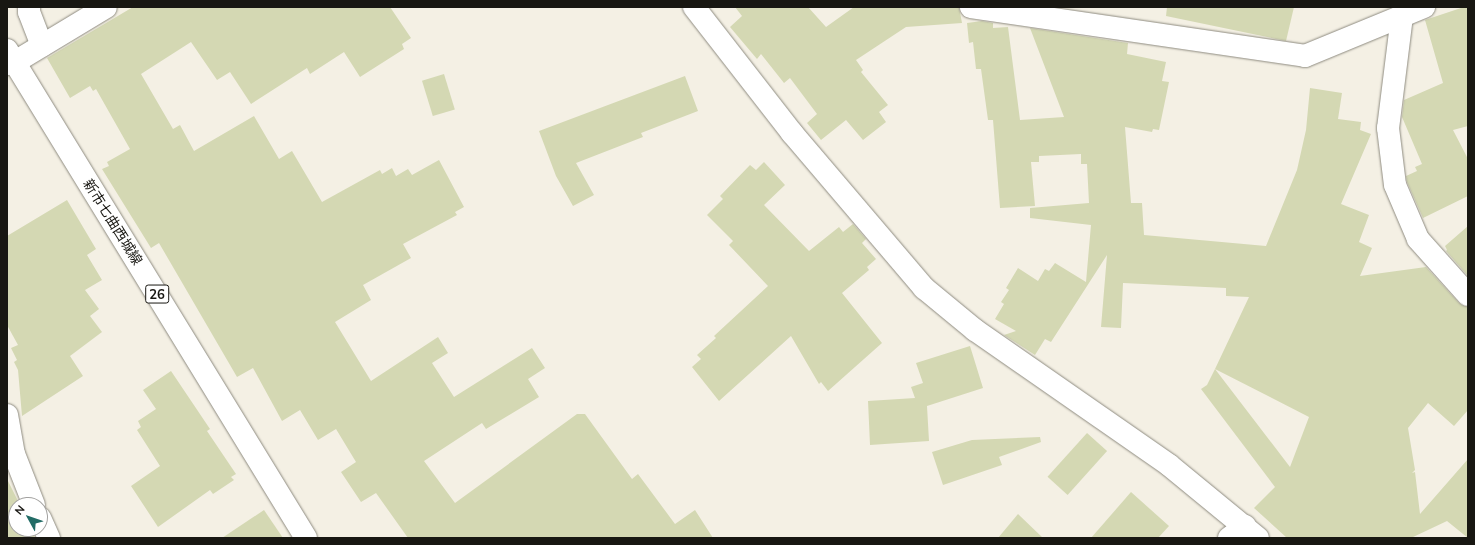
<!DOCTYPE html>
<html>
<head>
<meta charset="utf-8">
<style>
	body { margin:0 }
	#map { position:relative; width:1475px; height:545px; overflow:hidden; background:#f4f0e4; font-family:Mulish,"Noto Sans JP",sans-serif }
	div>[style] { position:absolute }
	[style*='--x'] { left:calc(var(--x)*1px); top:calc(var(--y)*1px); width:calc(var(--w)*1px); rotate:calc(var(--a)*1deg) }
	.building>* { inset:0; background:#d4d8b3; transform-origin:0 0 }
	.roads { filter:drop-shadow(0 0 1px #8e8b80) drop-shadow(0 0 1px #8e8b80) }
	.street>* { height:22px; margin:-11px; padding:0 11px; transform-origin:11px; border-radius:11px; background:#fff }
	.primary>* { height:22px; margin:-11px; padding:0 11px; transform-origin:11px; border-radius:11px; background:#fff }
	span { translate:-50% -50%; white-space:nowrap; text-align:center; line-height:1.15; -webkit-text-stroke:3.5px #fff; paint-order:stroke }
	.shield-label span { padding:1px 3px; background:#fff; border:1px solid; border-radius:3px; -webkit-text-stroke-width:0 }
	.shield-label { font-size:13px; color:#181712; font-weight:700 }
	.street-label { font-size:14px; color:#181712 }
	.frame { position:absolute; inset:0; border:8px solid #181712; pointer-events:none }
	.north { position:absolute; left:8px; top:497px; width:40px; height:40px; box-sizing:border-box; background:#fff; border:1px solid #a3a2a0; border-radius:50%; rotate:310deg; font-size:11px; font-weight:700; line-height:16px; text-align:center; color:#181712 }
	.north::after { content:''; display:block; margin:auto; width:14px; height:18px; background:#226c66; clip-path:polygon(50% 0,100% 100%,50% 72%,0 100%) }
</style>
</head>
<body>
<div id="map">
	<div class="building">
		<div style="clip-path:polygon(133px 7px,390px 7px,411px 38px,402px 44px,404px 49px,360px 77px,344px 52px,310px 74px,307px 68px,251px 104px,230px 72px,217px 80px,191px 42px,141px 74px,173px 129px,180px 125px,194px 151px,254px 116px,279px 159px,292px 151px,322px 202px,380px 170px,382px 174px,392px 168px,396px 176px,408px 169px,412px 175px,439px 160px,464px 207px,455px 212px,457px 215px,403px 244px,411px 258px,363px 285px,371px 300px,335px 322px,371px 381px,438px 337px,448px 353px,432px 363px,454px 397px,532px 348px,545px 368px,528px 379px,539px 397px,486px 429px,482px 423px,424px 461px,455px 503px,577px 414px,585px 414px,632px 479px,638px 474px,675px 524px,695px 510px,713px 538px,408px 538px,376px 493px,361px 502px,341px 472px,356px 462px,336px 429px,318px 440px,300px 410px,282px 421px,253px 368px,237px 377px,159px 243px,151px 248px,102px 169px,109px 166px,107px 162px,130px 149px,96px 89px,93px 91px,90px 86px,70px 98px,47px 58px)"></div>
		<div style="clip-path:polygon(735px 7px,808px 7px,826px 27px,854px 7px,959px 7px,962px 23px,906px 27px,856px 60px,863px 70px,861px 72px,888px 105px,879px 112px,886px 122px,863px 140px,846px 120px,821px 140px,807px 123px,817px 114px,790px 78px,784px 83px,761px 54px,757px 59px,730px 27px,742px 16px)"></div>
		<div style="clip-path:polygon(1167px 7px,1294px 7px,1286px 41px,1166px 16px)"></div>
		<div style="clip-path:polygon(1464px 7px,1468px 7px,1468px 126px,1453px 130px,1468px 159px,1468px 196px,1423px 218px,1407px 182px,1406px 176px,1417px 171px,1415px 167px,1422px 164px,1402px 117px,1404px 100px,1443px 83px,1425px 20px)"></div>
		<div style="clip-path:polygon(982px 21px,993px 23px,993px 28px,1008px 27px,1020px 120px,1064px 117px,1030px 28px,1128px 43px,1127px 54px,1166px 62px,1162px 81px,1169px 82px,1159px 130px,1153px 129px,1152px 132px,1125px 127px,1131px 203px,1142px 203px,1144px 235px,1266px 246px,1297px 170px,1306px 130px,1310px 88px,1342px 93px,1338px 119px,1361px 122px,1360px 130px,1371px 134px,1341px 204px,1369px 215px,1359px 242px,1372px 248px,1360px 276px,1426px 267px,1459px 303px,1468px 307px,1468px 410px,1454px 426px,1428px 403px,1408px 428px,1415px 470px,1412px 473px,1415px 472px,1420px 514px,1468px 459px,1468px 538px,1447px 521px,1411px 538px,1287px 538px,1254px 508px,1275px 487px,1201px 389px,1207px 385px,1215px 369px,1290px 467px,1309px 417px,1215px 369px,1249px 297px,1226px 296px,1226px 288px,1123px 283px,1121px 328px,1101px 327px,1107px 255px,1051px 342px,1045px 339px,1035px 355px,1004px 335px,1016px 331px,995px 319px,1004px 304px,1001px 302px,1009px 290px,1006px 288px,1018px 268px,1038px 281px,1045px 269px,1049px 271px,1055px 263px,1086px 282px,1091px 225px,1030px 218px,1030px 208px,1089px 203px,1087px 164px,1081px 164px,1081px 154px,1039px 156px,1039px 162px,1031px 162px,1035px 206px,1000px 208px,993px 120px,988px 120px,981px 69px,976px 69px,973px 42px,969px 43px,967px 23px)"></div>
		<div style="left:444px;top:74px;width:37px;height:23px;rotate:73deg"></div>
		<div style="clip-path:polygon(685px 76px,698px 111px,641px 133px,643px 137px,576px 163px,594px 195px,573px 206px,556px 176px,539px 131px)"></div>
		<div style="clip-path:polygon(764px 162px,785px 185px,764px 205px,809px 251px,839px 227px,843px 232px,853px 224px,866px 239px,862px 243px,876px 259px,867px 267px,869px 270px,842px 293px,882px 343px,828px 391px,821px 382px,819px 384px,791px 336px,719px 401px,692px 367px,701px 359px,697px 355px,716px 338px,714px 336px,768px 286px,729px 245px,733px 241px,707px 215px,723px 199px,720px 196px,750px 165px,756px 170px)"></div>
		<div style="clip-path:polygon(67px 200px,96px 249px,87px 255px,102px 280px,85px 290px,99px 309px,90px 316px,102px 332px,70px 356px,83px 376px,22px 416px,18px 370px,14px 362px,17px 360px,11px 348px,18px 345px,7px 325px,7px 236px)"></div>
		<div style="clip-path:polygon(1468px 226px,1468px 276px,1446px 251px,1447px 250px,1445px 246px)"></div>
		<div style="clip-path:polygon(970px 346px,983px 388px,927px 406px,929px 441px,870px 445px,868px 401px,915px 398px,911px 387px,923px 383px,916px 363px)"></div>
		<div style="clip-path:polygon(171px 371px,210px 429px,207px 431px,236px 474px,231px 477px,234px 480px,213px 494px,210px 490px,158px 527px,131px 486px,160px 466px,137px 430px,141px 427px,138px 421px,156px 409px,143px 390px)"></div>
		<div style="left:1087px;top:433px;width:27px;height:59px;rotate:42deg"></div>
		<div style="clip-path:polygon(1040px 437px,1041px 442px,999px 457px,1002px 465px,943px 485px,932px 452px,972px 440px)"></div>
		<div style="clip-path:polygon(7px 479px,20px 505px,16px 505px,16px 529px,31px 529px,35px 538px,7px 538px)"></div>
		<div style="clip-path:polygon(1131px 492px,1169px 526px,1158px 538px,1091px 538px)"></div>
		<div style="clip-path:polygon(264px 510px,283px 538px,222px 538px)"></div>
		<div style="clip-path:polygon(1018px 514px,1043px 538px,998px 538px)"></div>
	</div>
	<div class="roads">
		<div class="street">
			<div style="--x:29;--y:7;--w:5;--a:90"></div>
			<div style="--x:29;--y:12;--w:36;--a:69"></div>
			<div style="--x:694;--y:7;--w:160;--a:52.1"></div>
			<div style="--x:792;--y:133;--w:204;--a:49.6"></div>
			<div style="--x:924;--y:288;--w:66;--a:39.5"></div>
			<div style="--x:975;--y:330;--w:236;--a:34.8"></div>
			<div style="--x:1169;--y:465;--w:115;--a:39.4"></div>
			<div style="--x:971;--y:7;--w:338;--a:8.3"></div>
			<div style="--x:1305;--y:56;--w:129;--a:-22.4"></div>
			<div style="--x:1402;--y:16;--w:113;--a:97.1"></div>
			<div style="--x:1388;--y:128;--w:57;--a:83"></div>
			<div style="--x:1395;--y:185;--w:59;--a:66.9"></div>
			<div style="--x:1418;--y:239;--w:75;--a:48.2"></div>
			<div style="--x:7;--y:64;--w:8;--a:-14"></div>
			<div style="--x:15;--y:62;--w:106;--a:-31.1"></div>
			<div style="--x:7;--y:415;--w:40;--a:80"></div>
			<div style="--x:14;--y:454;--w:55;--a:68.6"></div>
			<div style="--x:40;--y:518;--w:22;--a:66"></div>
			<div style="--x:1229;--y:538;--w:20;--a:-37"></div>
		</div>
		<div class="primary">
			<div style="--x:7;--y:50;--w:572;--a:58.5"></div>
		</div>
	</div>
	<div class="shield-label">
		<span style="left:157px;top:294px">26</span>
	</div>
	<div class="street-label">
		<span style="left:113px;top:222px;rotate:58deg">新市七曲西城線</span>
	</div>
	<div class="frame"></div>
	<div class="north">N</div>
</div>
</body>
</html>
